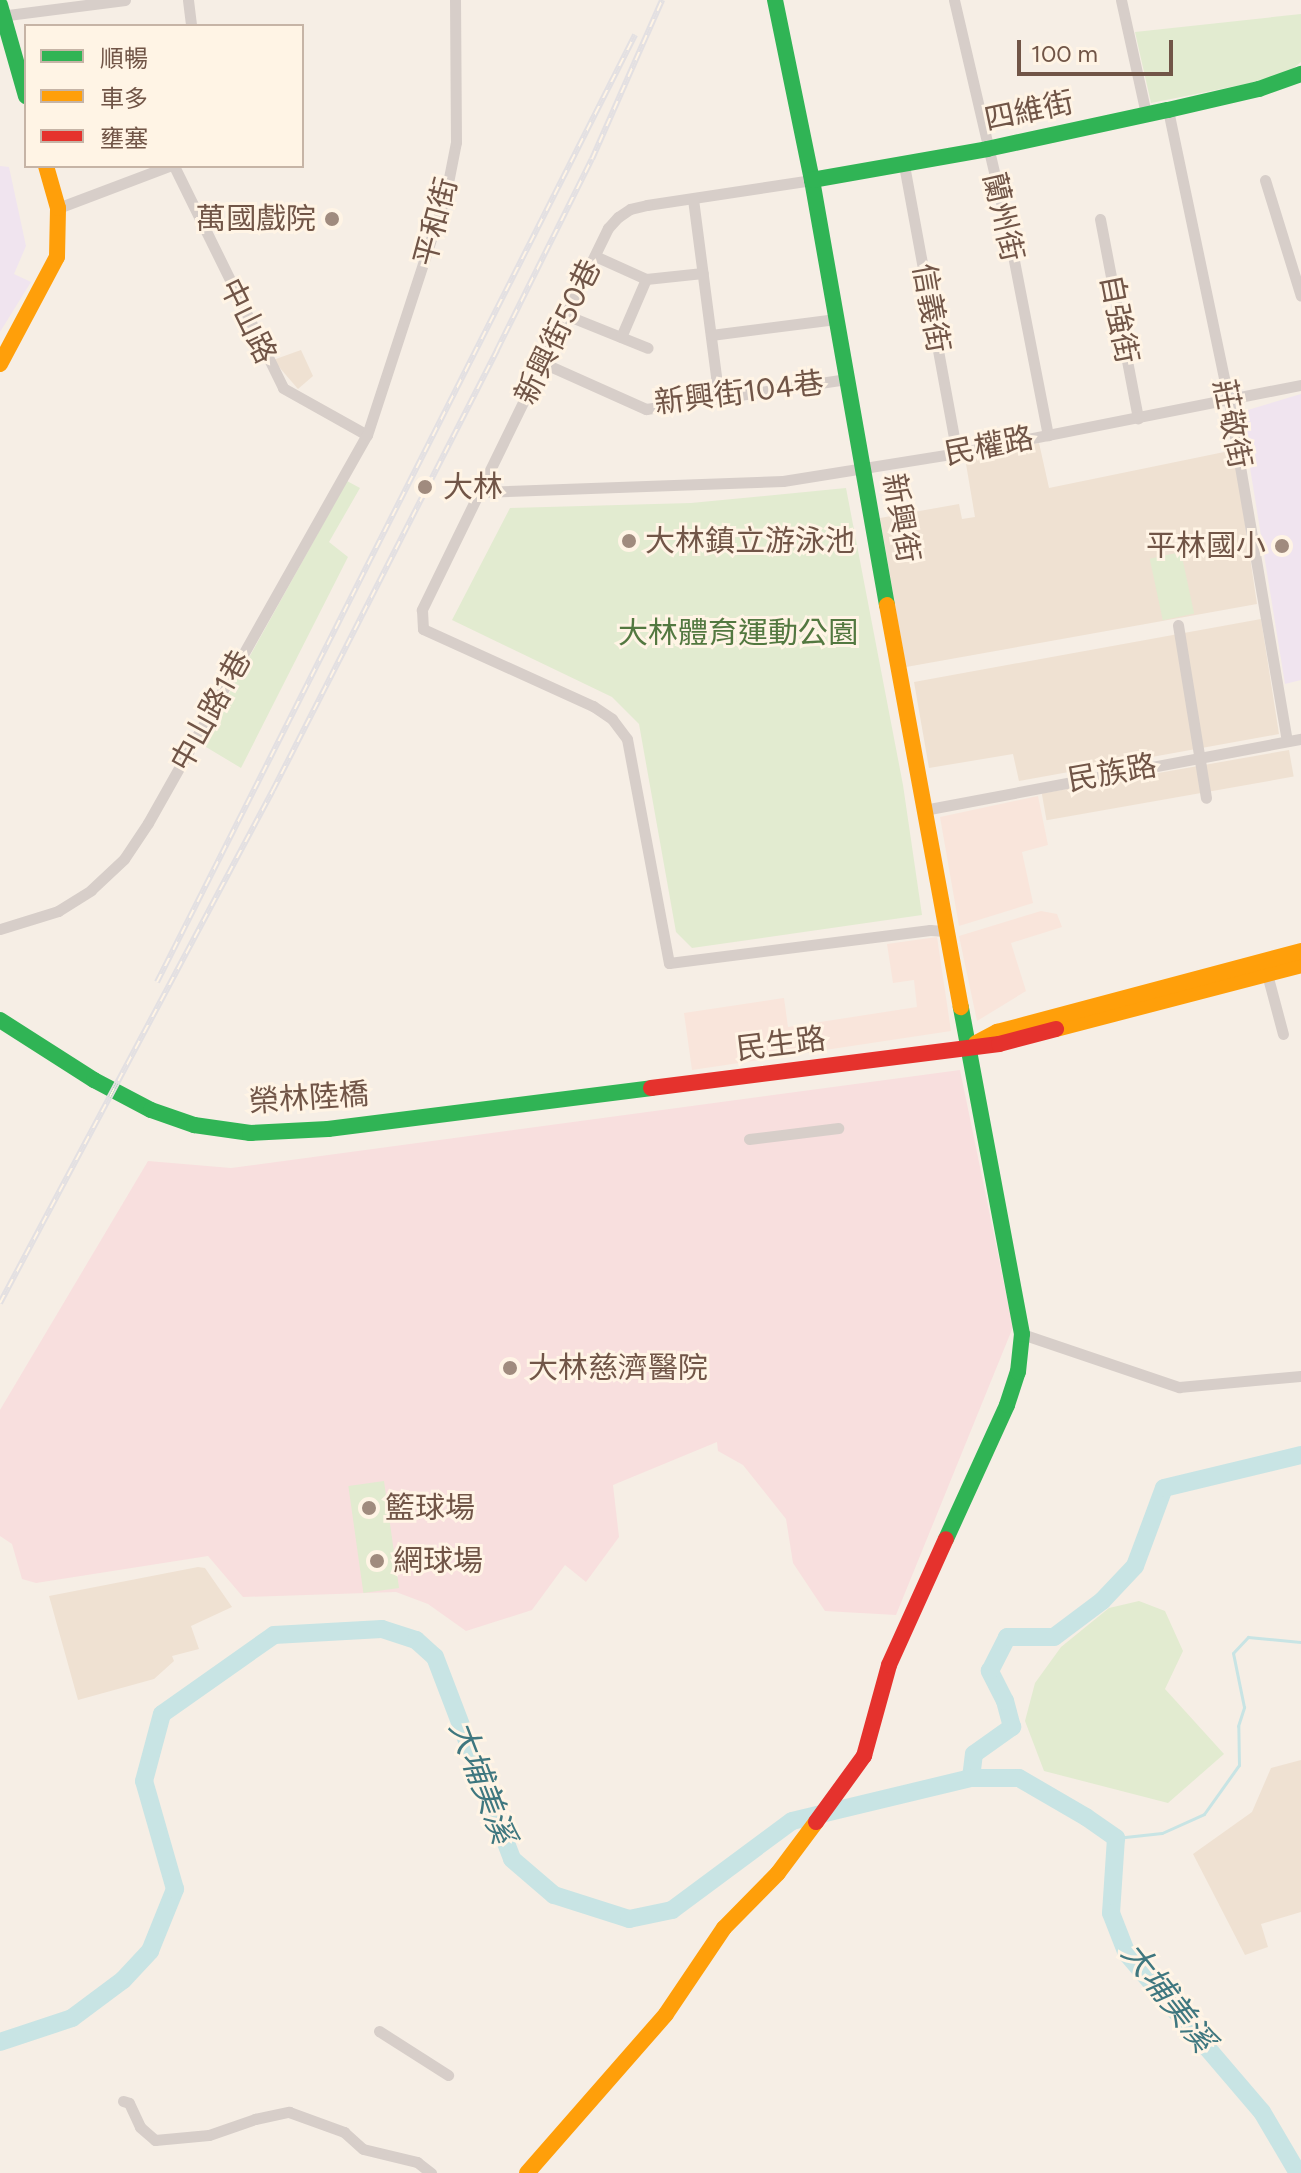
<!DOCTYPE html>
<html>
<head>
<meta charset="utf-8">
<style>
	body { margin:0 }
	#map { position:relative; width:1301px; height:2173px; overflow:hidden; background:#f6eee5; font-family:Figtree,"Noto Sans TC",sans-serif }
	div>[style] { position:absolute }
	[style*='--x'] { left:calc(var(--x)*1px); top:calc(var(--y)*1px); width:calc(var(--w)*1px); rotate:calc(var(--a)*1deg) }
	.residential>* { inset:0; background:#efe1d2; transform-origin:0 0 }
	.commercial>* { inset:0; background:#f9e5db }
	.education>* { inset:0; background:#f0e4ef }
	.medical>* { inset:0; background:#f8dfde }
	.green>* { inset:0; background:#e2ebd0; transform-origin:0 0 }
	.stream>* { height:3px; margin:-1.5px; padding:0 1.5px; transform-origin:1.5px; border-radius:1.5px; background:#c8e4e4 }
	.river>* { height:18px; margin:-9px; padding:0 9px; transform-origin:9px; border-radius:9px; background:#c8e4e4 }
	.street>* { height:11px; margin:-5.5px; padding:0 5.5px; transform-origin:5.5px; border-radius:5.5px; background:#d7cec9 }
	.fast>* { height:16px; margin:-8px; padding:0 8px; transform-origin:8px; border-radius:8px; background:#30b455 }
	.slow>* { height:16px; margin:-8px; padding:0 8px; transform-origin:8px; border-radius:8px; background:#ff9f0a }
	.jam>* { height:16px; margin:-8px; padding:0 8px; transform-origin:8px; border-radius:8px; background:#e5322d }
	.rail>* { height:6px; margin-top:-3px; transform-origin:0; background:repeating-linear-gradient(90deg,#fff4e5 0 9px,#e3e0e2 0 18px); box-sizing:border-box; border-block:2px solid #e3e0e2 }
	.dots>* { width:22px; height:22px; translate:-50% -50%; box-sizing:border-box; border:4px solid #fff4e5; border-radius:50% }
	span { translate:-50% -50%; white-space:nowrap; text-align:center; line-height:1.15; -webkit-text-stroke:6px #fff4e5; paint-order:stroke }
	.street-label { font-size:30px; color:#715547 }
	.poi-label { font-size:30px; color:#715547 }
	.right { translate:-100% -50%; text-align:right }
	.left { translate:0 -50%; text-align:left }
	.park-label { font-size:30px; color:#537840 }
	.water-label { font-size:32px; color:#3f777f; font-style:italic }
	.legend { position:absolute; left:24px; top:24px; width:280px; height:144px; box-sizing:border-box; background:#fff4e5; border:2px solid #c6b4a6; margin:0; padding:10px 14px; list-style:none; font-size:24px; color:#715547 }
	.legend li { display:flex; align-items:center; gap:16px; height:40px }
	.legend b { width:40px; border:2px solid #c6b4a6 }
	.scale { position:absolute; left:1017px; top:40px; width:156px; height:36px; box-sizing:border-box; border:4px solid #715547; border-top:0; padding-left:10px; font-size:24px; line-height:28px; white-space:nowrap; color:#715547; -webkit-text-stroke:6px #fff4e5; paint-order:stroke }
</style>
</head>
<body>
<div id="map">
	<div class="residential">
		<div style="clip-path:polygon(301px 350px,313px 376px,298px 389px,273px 360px)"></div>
		<div style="clip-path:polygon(1039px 443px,1049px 488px,1234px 450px,1257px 604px,906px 667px,880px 518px,959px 504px,962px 519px,975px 517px,965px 458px)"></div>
		<div style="clip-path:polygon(1261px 619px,1279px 734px,1019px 781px,1013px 754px,929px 768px,914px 682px)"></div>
		<div style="left:1289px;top:750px;width:27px;height:251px;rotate:80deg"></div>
		<div style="clip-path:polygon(198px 1567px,205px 1568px,232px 1607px,191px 1626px,199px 1649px,172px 1656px,174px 1661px,154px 1679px,78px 1700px,49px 1596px)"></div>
		<div style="clip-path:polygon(1301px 1760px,1301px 1912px,1261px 1924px,1268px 1947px,1245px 1955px,1193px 1854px,1252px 1812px,1271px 1768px)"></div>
	</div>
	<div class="commercial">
		<div style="clip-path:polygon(1038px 796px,1048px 845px,1022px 852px,1033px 903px,959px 926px,940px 817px)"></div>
		<div style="clip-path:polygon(1041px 911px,1057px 914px,1062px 927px,1011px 943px,1026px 991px,977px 1021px,959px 936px)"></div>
		<div style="clip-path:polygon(937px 937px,951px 1031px,692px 1070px,684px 1013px,784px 998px,788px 1027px,917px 1007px,914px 980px,893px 983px,887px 944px)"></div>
	</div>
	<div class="education">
		<div style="clip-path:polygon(0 166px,9px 167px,26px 246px,14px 274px,31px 282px,0 332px)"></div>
		<div style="clip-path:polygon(1301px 394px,1301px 680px,1285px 684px,1241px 412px)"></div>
	</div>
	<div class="medical">
		<div style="clip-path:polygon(960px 1070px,1013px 1327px,896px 1615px,825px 1611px,793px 1563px,786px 1519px,743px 1465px,718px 1451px,717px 1442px,613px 1485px,619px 1537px,586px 1582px,565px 1565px,532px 1610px,466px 1631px,428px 1604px,396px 1592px,243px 1597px,208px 1556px,36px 1583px,22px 1579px,12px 1544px,0 1536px,0 1410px,148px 1161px,231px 1168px)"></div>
	</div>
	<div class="green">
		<div style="clip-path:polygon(1301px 14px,1301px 62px,1290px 71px,1256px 82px,1151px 103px,1135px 32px)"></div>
		<div style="clip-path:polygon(347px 481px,360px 488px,329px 542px,348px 557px,241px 768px,201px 744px)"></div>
		<div style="clip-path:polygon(846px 488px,903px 785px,922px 915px,692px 948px,676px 932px,639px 724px,612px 697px,452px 620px,510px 508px,691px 503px)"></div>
		<div style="left:1181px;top:552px;width:63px;height:32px;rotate:78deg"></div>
		<div style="left:384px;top:1481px;width:108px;height:36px;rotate:82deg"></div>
		<div style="clip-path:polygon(1139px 1601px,1165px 1611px,1183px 1651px,1165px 1689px,1224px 1754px,1168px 1803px,1044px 1771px,1025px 1721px,1035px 1683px,1061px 1647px,1109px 1608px)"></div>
	</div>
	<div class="stream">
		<div style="--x:1116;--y:1838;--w:46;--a:-6.2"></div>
		<div style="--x:1162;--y:1833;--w:46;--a:-24.3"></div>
		<div style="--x:1204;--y:1814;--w:60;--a:-54.5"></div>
		<div style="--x:1239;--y:1765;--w:39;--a:-91"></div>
		<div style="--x:1238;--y:1726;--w:20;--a:-72"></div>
		<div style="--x:1244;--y:1707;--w:55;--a:-101.5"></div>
		<div style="--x:1233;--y:1653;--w:22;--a:-47"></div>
		<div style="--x:1248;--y:1637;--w:53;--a:5.4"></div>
	</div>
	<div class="river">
		<div style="--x:971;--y:1778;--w:24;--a:-83"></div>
		<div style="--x:974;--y:1754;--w:47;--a:-35.4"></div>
		<div style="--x:1012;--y:1727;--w:27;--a:-105"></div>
		<div style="--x:1005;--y:1701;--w:34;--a:-117"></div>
		<div style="--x:990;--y:1671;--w:38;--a:-63"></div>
		<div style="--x:1007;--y:1637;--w:47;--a:0"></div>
		<div style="--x:1054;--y:1637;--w:60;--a:-36.9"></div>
		<div style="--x:1102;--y:1601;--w:48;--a:-46.7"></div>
		<div style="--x:1135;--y:1566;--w:83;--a:-69.6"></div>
		<div style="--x:1164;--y:1488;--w:141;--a:-13.5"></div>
		<div style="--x:0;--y:2042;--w:76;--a:-18.4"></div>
		<div style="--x:72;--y:2018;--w:64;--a:-36.7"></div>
		<div style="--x:123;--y:1980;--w:40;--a:-47"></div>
		<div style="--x:150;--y:1951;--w:67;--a:-68"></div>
		<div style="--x:175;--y:1889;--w:112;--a:-106"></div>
		<div style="--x:144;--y:1781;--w:69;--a:-75"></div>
		<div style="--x:162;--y:1714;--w:137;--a:-35.2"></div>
		<div style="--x:274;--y:1635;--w:108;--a:-3.2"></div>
		<div style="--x:382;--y:1629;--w:36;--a:18"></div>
		<div style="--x:416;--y:1640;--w:25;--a:42"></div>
		<div style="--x:435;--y:1657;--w:216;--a:69.1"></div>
		<div style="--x:512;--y:1859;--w:55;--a:40.6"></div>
		<div style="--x:554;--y:1895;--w:79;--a:17.7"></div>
		<div style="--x:629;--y:1919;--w:44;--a:-11.8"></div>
		<div style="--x:672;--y:1910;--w:149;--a:-36.6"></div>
		<div style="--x:792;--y:1821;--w:184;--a:-13.5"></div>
		<div style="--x:971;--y:1778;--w:48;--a:0"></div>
		<div style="--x:1019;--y:1778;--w:78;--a:30.2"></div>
		<div style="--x:1086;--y:1817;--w:37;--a:35"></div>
		<div style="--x:1116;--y:1838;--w:75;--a:93.8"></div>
		<div style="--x:1111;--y:1913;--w:44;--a:68.7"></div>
		<div style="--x:1127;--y:1954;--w:208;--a:49.5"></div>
		<div style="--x:1262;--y:2112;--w:71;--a:59.5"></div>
	</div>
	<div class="street">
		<div style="--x:188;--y:0;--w:26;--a:83"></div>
		<div style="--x:954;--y:0;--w:246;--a:76.9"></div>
		<div style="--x:1010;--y:240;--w:199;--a:79"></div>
		<div style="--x:1121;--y:0;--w:117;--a:77.6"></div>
		<div style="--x:0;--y:16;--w:126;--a:-7.3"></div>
		<div style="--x:1168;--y:110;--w:298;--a:78.2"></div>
		<div style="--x:1229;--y:402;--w:344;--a:80.3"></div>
		<div style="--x:904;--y:165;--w:293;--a:79.6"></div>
		<div style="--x:174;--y:166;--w:247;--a:63.8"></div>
		<div style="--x:283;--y:388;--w:96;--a:29.2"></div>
		<div style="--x:812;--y:180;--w:167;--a:171.4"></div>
		<div style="--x:647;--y:205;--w:17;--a:167"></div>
		<div style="--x:630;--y:209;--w:14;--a:146"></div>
		<div style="--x:618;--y:217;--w:15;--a:132"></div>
		<div style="--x:608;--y:228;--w:425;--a:116"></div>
		<div style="--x:422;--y:610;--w:19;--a:87"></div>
		<div style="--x:423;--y:629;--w:187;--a:24.4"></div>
		<div style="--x:593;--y:706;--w:23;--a:34"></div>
		<div style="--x:612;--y:719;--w:25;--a:53"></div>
		<div style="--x:627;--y:739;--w:228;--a:79.4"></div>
		<div style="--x:669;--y:963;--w:263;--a:-7.2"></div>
		<div style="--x:930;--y:930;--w:16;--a:4"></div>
		<div style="--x:1265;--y:180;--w:121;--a:72.8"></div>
		<div style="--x:693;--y:199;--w:201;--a:82.6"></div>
		<div style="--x:58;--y:208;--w:119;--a:-20.7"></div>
		<div style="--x:1100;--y:219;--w:203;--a:79.2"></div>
		<div style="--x:595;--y:256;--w:56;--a:24.3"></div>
		<div style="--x:646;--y:279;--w:57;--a:-6"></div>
		<div style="--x:566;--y:315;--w:88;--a:21.9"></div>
		<div style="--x:711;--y:335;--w:126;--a:-7.3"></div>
		<div style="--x:621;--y:337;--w:63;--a:-66.7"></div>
		<div style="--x:543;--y:363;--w:113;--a:24.1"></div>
		<div style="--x:646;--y:409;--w:203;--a:-8.5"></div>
		<div style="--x:481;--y:492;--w:302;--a:-2.1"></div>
		<div style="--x:783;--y:481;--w:176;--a:-9.1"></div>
		<div style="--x:957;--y:453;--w:351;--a:-11.2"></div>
		<div style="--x:1178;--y:625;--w:175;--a:80.8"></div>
		<div style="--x:924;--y:810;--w:384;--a:-10.7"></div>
		<div style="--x:0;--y:929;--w:61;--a:-17.2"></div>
		<div style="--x:58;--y:911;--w:39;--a:-32"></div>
		<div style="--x:91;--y:890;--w:45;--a:-43.2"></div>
		<div style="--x:124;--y:859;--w:43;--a:-56.3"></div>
		<div style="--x:148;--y:823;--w:446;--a:-60.6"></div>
		<div style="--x:367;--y:435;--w:255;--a:-71.9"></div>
		<div style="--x:446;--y:193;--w:52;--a:-78.9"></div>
		<div style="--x:456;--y:142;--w:142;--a:-90.4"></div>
		<div style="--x:1267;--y:974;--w:62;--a:75.1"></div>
		<div style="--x:749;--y:1139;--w:90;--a:-7"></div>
		<div style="--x:1022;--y:1334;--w:166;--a:18.7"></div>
		<div style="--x:1179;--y:1387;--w:122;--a:-5.2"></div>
		<div style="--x:379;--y:2031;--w:82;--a:32.5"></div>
		<div style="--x:123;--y:2101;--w:6;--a:18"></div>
		<div style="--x:129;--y:2103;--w:26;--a:65"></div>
		<div style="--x:140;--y:2127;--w:20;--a:41"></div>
		<div style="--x:155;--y:2140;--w:54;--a:-5.3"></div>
		<div style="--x:209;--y:2135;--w:49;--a:-19.2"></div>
		<div style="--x:255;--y:2119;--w:35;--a:-12"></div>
		<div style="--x:289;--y:2112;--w:59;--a:20"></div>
		<div style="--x:344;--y:2132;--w:25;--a:42"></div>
		<div style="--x:363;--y:2149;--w:56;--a:13.5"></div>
		<div style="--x:417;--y:2162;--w:18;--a:38"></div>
	</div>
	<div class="fast">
		<div style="--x:775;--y:0;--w:184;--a:78.4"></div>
		<div style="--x:812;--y:180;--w:432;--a:80"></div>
		<div style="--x:0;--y:5;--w:95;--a:74.1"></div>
		<div style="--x:812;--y:180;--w:178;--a:-10"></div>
		<div style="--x:987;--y:149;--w:185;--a:-12.2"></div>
		<div style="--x:1168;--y:110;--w:93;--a:-13"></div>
		<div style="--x:1259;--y:89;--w:45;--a:-19.7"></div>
		<div style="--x:0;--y:1020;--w:112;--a:32.6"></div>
		<div style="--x:94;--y:1080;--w:64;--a:27.8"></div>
		<div style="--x:151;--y:1110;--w:46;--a:19.2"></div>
		<div style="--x:194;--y:1125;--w:57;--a:8.1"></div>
		<div style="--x:250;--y:1133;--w:78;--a:-2.9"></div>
		<div style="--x:328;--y:1129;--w:326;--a:-7.2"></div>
		<div style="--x:946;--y:1539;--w:147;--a:-65.5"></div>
		<div style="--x:1007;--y:1405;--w:35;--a:-72"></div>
		<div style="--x:1018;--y:1372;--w:38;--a:-84"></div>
		<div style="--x:1022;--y:1334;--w:333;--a:-100.6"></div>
	</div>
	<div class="slow">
		<div style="--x:0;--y:364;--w:121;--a:-62"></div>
		<div style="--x:57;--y:257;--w:49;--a:-88.8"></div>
		<div style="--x:58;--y:208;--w:44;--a:-105.9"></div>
		<div style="--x:887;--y:605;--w:409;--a:79.6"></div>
		<div style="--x:1056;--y:1029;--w:253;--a:-14.6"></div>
		<div style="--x:976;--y:1043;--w:24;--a:-28"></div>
		<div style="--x:997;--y:1032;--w:315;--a:-14.9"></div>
		<div style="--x:527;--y:2173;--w:211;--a:-48.8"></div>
		<div style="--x:666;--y:2014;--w:104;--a:-56"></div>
		<div style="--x:724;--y:1928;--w:77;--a:-45.5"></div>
		<div style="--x:778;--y:1873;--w:64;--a:-53.3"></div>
	</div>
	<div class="jam">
		<div style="--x:651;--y:1088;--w:351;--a:-7.2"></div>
		<div style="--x:999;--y:1044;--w:59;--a:-14.7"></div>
		<div style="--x:816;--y:1822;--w:82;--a:-54"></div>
		<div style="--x:864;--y:1756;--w:94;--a:-74.6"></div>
		<div style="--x:889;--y:1665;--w:138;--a:-65.7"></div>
	</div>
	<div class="rail">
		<div style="--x:157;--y:982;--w:1061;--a:-63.22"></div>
		<div style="--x:0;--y:1303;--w:581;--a:-61.98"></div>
		<div style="--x:273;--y:790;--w:494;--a:-63"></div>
		<div style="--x:497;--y:350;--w:213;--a:-63.6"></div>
		<div style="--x:592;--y:159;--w:174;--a:-66.2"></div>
	</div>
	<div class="dots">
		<div style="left:332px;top:219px;background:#a08b7e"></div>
		<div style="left:425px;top:487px;background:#a08b7e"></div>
		<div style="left:629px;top:541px;background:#a08b7e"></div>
		<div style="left:1282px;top:546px;background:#a08b7e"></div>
		<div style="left:510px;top:1368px;background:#a08b7e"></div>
		<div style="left:369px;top:1508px;background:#a08b7e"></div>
		<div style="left:377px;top:1561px;background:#a08b7e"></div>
	</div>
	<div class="street-label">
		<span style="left:1029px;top:111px;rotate:-12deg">四維街</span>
		<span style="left:1003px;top:217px;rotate:77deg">蘭州街</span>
		<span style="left:436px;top:222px;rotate:-75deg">平和街</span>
		<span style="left:931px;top:308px;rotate:80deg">信義街</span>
		<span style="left:1119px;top:319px;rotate:79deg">自強街</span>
		<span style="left:248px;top:321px;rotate:64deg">中山路</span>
		<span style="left:558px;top:332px;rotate:-64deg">新興街50巷</span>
		<span style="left:739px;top:393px;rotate:-7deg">新興街104巷</span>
		<span style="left:1232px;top:424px;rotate:79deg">莊敬街</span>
		<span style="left:989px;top:446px;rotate:-11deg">民權路</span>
		<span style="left:901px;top:518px;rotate:80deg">新興街</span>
		<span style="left:211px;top:711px;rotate:-61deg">中山路1巷</span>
		<span style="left:1112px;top:773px;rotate:-10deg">民族路</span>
		<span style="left:781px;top:1044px;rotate:-7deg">民生路</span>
		<span style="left:309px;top:1098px;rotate:-4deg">榮林陸橋</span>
	</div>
	<div class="poi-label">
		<span class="right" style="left:316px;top:219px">萬國戲院</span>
		<span class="left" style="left:443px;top:487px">大林</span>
		<span class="left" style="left:645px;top:541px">大林鎮立游泳池</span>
		<span class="right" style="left:1266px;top:546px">平林國小</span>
		<span class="left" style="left:528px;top:1368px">大林慈濟醫院</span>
		<span class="left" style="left:385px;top:1508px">籃球場</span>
		<span class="left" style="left:393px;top:1561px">網球場</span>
	</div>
	<div class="park-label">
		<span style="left:738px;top:633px">大林體育運動公園</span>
	</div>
	<div class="water-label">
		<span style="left:482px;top:1782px;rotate:69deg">大埔美溪</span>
		<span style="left:1168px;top:1997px;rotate:52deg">大埔美溪</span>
	</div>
	<ul class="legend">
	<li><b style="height:10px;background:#30b455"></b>順暢</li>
	<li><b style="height:10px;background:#ff9f0a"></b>車多</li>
	<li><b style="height:10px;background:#e5322d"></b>壅塞</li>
	</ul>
	<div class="scale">100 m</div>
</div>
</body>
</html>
